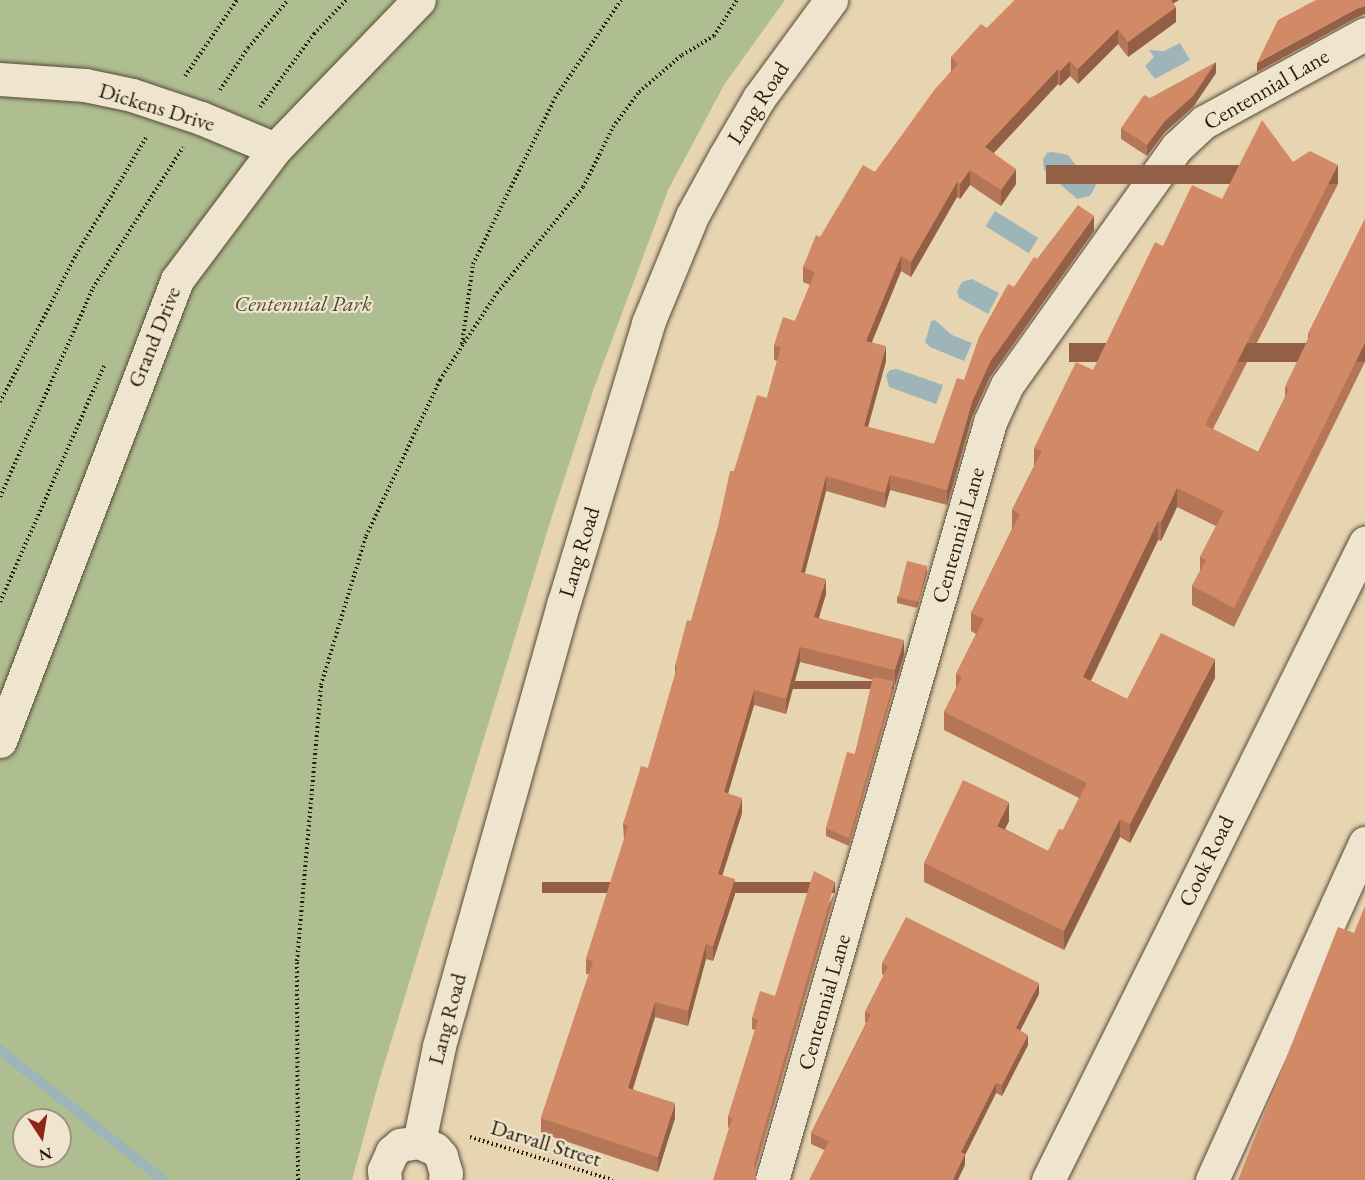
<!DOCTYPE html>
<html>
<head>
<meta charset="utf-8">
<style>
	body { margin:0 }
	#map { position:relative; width:1365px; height:1180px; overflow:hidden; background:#e7d5b2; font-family:"EB Garamond",serif }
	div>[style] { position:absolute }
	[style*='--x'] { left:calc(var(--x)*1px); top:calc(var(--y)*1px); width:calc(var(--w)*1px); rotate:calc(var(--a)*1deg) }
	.green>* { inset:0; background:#afbe90 }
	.water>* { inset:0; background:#9db5b9; transform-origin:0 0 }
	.stream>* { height:10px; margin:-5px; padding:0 5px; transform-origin:5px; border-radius:5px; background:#9db5b9 }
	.path>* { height:4px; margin-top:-2px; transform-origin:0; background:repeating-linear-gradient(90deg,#271c0f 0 1.5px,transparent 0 4.5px) }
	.roads { filter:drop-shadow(0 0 2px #574a38) drop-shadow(0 0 2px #574a38) }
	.minor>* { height:33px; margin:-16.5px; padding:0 16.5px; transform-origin:16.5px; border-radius:16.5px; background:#efe4cd }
	.wall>* { inset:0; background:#b57657 }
	.shaded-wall>* { inset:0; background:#936047; transform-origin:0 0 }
	.building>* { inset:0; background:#d28965; transform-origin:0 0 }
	span { translate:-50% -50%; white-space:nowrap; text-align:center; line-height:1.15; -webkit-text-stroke:4.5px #efe4cd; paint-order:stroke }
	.street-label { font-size:22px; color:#271c0f }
	.park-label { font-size:22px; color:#504d36; font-style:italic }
	.north { position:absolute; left:12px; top:1108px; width:60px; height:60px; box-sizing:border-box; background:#efe4cd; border:2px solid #9f9481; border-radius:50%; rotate:168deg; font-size:16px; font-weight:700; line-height:24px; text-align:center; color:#271c0f }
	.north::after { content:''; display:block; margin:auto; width:21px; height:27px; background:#8f2418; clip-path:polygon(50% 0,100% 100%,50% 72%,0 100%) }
</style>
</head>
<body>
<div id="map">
	<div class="green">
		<div style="clip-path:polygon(evenodd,0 0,785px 0,724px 85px,668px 190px,594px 388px,552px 516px,379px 1081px,352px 1180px,0 1180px,0 0,24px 1120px,60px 1120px,60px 1156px,24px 1156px,24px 1120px)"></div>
	</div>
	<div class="water">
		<div style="clip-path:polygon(1180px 43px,1190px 60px,1155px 79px,1145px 66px,1154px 57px,1149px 50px,1164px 51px)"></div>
		<div style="clip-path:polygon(1053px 152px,1068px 155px,1079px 169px,1092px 176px,1096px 185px,1090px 196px,1077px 199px,1044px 170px,1043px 159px,1047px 153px)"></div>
		<div style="left:995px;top:211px;width:51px;height:18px;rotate:32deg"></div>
		<div style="clip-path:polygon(972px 279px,999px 293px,988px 314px,959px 298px,957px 291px,962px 282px)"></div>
		<div style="clip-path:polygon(935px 320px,952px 335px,972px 343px,964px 361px,930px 347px,925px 342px,931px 321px)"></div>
		<div style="clip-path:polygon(897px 369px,943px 385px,936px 404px,889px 387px,886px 375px,890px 370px)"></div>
	</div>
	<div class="stream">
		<div style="--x:0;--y:1050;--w:208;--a:38.6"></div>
	</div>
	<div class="path">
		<div style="--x:185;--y:76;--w:92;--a:-55.6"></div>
		<div style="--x:220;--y:90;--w:50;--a:-56.3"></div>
		<div style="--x:248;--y:48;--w:62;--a:-50.2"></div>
		<div style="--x:260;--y:107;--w:91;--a:-53.5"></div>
		<div style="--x:314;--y:34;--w:47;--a:-46.7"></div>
		<div style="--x:462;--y:344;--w:81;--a:-82.2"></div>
		<div style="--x:473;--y:264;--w:185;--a:-63.7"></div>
		<div style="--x:555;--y:98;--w:118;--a:-56"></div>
		<div style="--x:0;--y:402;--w:165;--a:-62.7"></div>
		<div style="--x:76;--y:255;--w:139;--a:-59.2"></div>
		<div style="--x:0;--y:497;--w:229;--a:-66"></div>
		<div style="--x:93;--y:288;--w:167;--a:-57.4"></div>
		<div style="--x:0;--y:602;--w:260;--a:-66.2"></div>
		<div style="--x:470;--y:1137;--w:149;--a:16.7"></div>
		<div style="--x:298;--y:1180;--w:219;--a:-90.3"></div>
		<div style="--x:297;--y:961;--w:277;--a:-85"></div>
		<div style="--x:321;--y:685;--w:156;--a:-73.2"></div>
		<div style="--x:366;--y:536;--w:173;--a:-64.6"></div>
		<div style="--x:440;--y:380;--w:104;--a:-56.8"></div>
		<div style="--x:497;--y:293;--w:136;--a:-50.9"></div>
		<div style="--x:583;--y:187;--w:67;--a:-63.4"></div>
		<div style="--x:613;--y:127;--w:44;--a:-53.4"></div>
		<div style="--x:639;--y:92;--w:57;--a:-40.7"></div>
		<div style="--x:682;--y:55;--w:37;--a:-31"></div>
		<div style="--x:714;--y:36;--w:43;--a:-57.4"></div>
	</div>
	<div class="roads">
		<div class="minor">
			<div style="--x:0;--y:79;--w:85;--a:4"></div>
			<div style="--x:85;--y:85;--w:48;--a:12"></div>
			<div style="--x:132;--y:95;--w:73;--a:18.4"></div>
			<div style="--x:201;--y:118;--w:80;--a:22.7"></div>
			<div style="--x:0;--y:741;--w:494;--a:-69"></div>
			<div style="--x:177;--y:280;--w:164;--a:-53.2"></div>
			<div style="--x:275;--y:149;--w:207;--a:-46"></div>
			<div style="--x:419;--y:1142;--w:98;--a:-78.2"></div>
			<div style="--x:439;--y:1046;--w:461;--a:-74.3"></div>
			<div style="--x:564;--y:602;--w:291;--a:-73.2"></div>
			<div style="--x:648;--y:323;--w:116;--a:-67.6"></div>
			<div style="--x:692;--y:216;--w:68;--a:-61.2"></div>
			<div style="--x:725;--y:156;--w:67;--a:-59.6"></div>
			<div style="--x:759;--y:98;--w:122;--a:-53.7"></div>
			<div style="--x:385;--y:1180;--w:10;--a:-96"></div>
			<div style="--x:384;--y:1170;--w:20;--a:-66"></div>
			<div style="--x:392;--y:1152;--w:11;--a:-41"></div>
			<div style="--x:400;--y:1145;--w:19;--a:-9"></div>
			<div style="--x:419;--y:1142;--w:17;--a:24"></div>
			<div style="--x:435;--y:1149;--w:9;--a:49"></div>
			<div style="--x:441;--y:1156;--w:18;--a:74"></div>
			<div style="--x:446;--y:1173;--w:7;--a:98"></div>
			<div style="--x:772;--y:1180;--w:789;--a:-73.95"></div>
			<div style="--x:990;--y:422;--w:41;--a:-65.3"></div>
			<div style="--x:1007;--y:385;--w:292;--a:-54.5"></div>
			<div style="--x:1177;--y:147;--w:37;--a:-43"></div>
			<div style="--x:1204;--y:122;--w:183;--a:-28.7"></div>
			<div style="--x:1048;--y:1180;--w:712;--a:-63.54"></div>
			<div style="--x:1212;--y:1180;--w:370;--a:-65.6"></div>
		</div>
	</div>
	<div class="wall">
		<div style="clip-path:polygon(1015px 0,1179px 0,1173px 3px,1176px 22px,1128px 57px,1118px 44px,1078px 84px,1070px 76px,1060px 86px,1058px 84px,994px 153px,1016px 184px,1001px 206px,970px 185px,960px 199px,957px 197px,911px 277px,901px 271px,872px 342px,886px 361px,868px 427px,934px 444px,964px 380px,1014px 287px,1037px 259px,1094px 231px,990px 377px,972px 417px,947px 505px,890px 490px,885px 508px,826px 491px,805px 573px,826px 594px,819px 618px,904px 655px,895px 685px,894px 685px,894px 689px,849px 846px,826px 836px,826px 828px,855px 754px,873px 680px,800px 662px,786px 714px,754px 705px,728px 794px,742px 813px,722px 876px,735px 894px,713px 961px,706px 959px,688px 1026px,655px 1017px,633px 1089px,675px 1118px,658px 1172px,541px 1133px,541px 1118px,589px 974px,586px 974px,586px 959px,624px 840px,623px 824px,648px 768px,675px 676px,675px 666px,691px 621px,734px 471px,767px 398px,777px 361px,774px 360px,774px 345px,795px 321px,810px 285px,803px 282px,803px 267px,820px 237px,875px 172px,951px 71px,951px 57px,987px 28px)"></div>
		<div style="clip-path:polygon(1216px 73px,1193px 107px,1164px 133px,1147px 156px,1121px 139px,1121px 128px,1150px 98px)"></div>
		<div style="clip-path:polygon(1293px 162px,1338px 184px,1213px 429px,1258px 452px,1285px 397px,1285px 387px,1308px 339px,1308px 334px,1365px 219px,1365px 362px,1234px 627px,1192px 605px,1192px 586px,1200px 571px,1200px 557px,1216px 526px,1177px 507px,1161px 541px,1158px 540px,1091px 681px,1127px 699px,1215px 678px,1130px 843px,1120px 837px,1064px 950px,924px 882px,924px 863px,1009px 821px,1005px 829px,1048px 851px,1063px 830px,1079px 798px,944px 730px,944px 712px,956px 688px,956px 674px,976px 634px,971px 631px,971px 613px,1012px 529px,1012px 510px,1034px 466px,1034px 448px,1093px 370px,1163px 246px,1222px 199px)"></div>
		<div style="clip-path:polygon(927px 572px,917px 608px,897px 603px,897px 597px)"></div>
		<div style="clip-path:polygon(835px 893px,755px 1171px,756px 1180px,729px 1128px,728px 1127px,728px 1117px,755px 1030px,752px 1029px,752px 1018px,775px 996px)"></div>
		<div style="clip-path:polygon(882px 963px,1039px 994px,1020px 1030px,1028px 1045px,1002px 1096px,996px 1093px,965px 1155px,965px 1165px,824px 1150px,811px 1144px,811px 1133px,866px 1023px,865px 1022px,865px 1012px,884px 975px,882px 974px)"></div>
	</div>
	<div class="shaded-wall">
		<div style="clip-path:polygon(1166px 0,1179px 0,1166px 8px)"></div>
		<div style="clip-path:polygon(1365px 6px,1365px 14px,1356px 18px,1257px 72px,1257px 63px,1356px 9px)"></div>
		<div style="clip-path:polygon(1176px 7px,1176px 22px,1128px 57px,1128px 42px)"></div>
		<div style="clip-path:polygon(1118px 29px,1118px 44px,1078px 84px,1078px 69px)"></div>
		<div style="clip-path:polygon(1070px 61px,1070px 76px,1060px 86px,1060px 71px)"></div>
		<div style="clip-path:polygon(1216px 62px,1216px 73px,1193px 107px,1164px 133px,1147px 156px,1147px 145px,1164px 122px)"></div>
		<div style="clip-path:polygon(1058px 69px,1058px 84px,985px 162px,985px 147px)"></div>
		<div style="left:1338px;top:165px;width:19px;height:292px;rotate:90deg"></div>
		<div style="clip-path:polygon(1016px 169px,1016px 184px,1001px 206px,1001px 190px)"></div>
		<div style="clip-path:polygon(970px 170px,970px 185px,960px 199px,960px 184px)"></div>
		<div style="clip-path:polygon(957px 182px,957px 197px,911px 277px,911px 262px)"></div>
		<div style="clip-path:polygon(1094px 216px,1094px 231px,990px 377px,972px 417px,947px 505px,947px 490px,972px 402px,990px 362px)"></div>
		<div style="clip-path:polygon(901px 256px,901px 271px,866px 356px,866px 341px)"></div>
		<div style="left:1365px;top:343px;width:19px;height:296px;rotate:90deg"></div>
		<div style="clip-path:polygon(886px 346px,886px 361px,864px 441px,864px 426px)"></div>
		<div style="clip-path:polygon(890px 475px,890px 490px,885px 508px,885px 493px)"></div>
		<div style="clip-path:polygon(826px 476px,826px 491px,801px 587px,801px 572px)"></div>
		<div style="clip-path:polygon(1177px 488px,1177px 507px,1161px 541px,1161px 522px)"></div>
		<div style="clip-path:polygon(1158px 521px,1158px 540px,1083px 696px,1083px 677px)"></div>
		<div style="clip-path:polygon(927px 566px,927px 572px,917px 608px,917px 602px)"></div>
		<div style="clip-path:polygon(826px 579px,826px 594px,814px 632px,814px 617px)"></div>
		<div style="clip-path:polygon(904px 640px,904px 655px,895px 685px,895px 670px)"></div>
		<div style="clip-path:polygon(800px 647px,800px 662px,786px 714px,786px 699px)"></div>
		<div style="clip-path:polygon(1215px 659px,1215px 678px,1130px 843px,1130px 824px)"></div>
		<div style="left:894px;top:681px;width:8px;height:163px;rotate:90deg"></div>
		<div style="clip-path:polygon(754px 690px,754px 705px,724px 807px,724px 792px)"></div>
		<div style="clip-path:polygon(742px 798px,742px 813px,718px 889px,718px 874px)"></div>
		<div style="clip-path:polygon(1009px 802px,1009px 821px,997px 845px,997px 826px)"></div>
		<div style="clip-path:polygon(1120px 819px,1120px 837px,1064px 950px,1064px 931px)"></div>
		<div style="clip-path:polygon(735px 879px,735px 894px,713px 961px,713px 946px)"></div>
		<div style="left:835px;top:882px;width:11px;height:293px;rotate:90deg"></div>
		<div style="clip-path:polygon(706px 944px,706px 959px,688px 1026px,688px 1011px)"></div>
		<div style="clip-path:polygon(1039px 983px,1039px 994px,1016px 1039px,1016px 1028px)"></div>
		<div style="clip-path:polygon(655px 1002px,655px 1017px,628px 1103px,628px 1088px)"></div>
		<div style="clip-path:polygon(1028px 1035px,1028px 1045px,1002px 1096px,1002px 1085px)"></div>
		<div style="clip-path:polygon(996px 1083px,996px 1093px,965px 1155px,965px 1165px,958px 1180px,953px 1180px,961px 1152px)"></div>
		<div style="clip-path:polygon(675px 1103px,675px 1118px,658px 1172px,658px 1157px)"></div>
	</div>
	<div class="building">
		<div style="clip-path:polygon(1015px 0,1171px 0,1176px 7px,1128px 42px,1118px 29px,1078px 69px,1070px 61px,1060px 71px,1058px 69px,985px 147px,1016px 169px,1001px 190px,970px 170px,960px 184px,957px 182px,911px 262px,901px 256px,866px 341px,886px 346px,864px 426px,934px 444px,957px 378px,964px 380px,979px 337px,1008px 284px,1014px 287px,1034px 257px,1037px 259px,1078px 205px,1094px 216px,990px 362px,972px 402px,947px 490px,890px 475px,885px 493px,826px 476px,801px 572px,826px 579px,814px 617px,904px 640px,895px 670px,800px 647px,786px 699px,754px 690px,724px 792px,742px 798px,718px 874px,735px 879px,713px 946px,706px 944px,688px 1011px,655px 1002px,628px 1088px,675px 1103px,658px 1157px,541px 1118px,593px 961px,586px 959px,628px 826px,623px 824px,641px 766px,648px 768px,677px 667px,675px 666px,687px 620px,691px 621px,716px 536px,730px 471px,734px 471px,757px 395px,767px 398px,781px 347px,774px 345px,783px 317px,795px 321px,815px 272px,803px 267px,816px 235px,820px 237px,863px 165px,875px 172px,935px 89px,958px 64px,951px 57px,981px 24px,987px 28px)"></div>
		<div style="clip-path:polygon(1316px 0,1365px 0,1365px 6px,1356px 9px,1257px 63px,1278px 20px)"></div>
		<div style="clip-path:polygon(1216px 62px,1193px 96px,1164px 122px,1147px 145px,1121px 128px,1144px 95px,1150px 98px)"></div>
		<div style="clip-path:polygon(1262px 120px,1293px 162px,1310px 151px,1338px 165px,1205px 425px,1258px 452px,1289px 389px,1285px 387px,1310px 335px,1308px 334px,1365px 219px,1365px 343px,1234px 608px,1192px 586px,1206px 560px,1200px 557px,1224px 511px,1177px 488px,1161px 522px,1158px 521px,1083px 677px,1127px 699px,1161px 633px,1215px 659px,1130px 824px,1120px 819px,1064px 931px,924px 863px,963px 780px,1009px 802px,997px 826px,1048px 851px,1059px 829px,1063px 830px,1087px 783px,944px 712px,962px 677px,956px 674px,984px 619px,971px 613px,1020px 514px,1012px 510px,1042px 451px,1034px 448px,1076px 362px,1093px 370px,1155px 242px,1163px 246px,1192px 185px,1222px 199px)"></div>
		<div style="left:907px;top:561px;width:21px;height:37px;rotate:14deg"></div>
		<div style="clip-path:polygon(873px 677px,894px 681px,849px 838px,826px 828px,847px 752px,855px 754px)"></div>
		<div style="clip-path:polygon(814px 871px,835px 882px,754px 1164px,756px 1177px,755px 1180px,713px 1180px,732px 1118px,728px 1117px,758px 1020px,752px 1018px,760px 991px,775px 996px)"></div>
		<div style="clip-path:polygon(1365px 906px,1365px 1180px,1238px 1180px,1338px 927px,1354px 933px)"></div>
		<div style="clip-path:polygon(906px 917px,1039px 983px,1016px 1028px,1028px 1035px,1002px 1085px,996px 1083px,961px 1152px,965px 1154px,953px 1180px,809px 1180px,829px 1141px,811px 1133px,871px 1014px,865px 1012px,888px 966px,882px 963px)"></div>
	</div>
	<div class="street-label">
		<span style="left:1266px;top:89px;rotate:-30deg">Centennial Lane</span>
		<span style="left:758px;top:103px;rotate:-57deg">Lang Road</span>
		<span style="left:157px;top:107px;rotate:17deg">Dickens Drive</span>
		<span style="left:154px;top:337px;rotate:-68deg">Grand Drive</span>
		<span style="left:958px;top:535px;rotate:-74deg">Centennial Lane</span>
		<span style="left:579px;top:552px;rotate:-73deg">Lang Road</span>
		<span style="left:1206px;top:861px;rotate:-64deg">Cook Road</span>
		<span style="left:824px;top:1002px;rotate:-74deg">Centennial Lane</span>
		<span style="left:447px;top:1019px;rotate:-75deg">Lang Road</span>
		<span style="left:546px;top:1143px;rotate:17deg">Darvall Street</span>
	</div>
	<div class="park-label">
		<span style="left:303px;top:304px">Centennial Park</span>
	</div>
	<div class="north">N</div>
</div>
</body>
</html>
